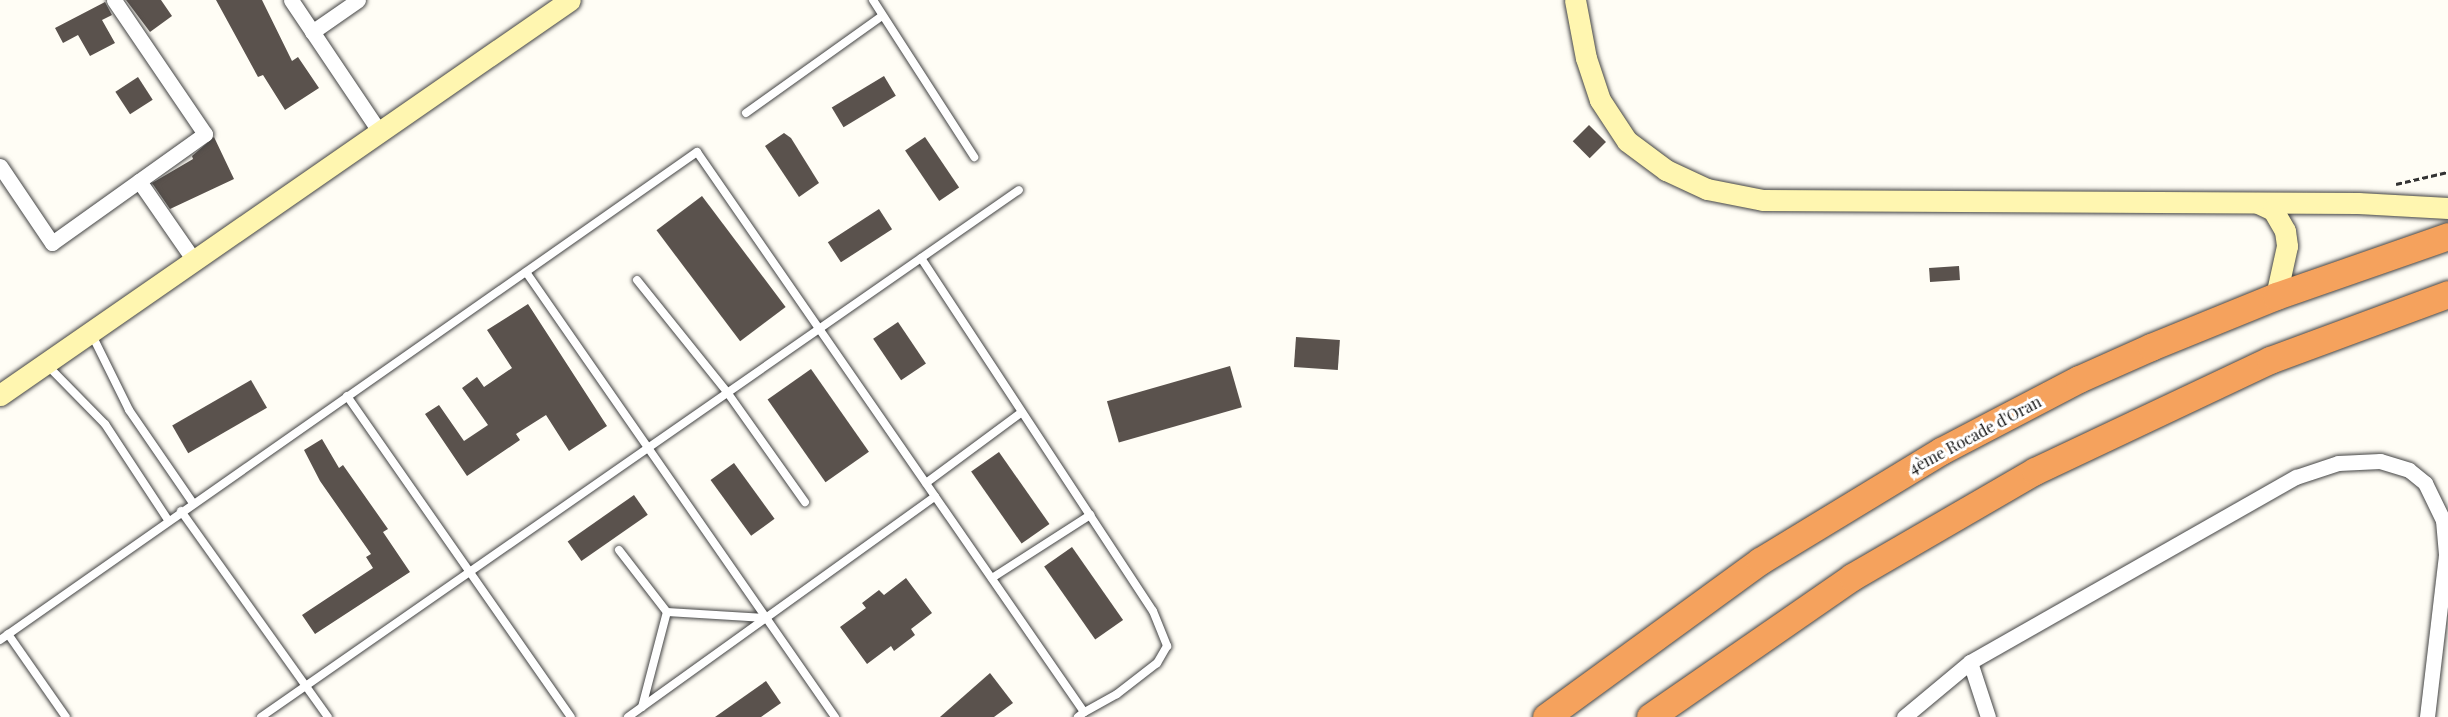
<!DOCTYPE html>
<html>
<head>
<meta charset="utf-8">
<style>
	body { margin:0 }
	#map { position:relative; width:2448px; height:717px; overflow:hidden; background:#fffdf5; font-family:"Playfair Display",serif }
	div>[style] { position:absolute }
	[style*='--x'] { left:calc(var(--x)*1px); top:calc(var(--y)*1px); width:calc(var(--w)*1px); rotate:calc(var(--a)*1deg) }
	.building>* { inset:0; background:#5a524d; transform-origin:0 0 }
	.path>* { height:3px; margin-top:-1.5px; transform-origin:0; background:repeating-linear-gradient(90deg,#333 0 6px,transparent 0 9px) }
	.roads { filter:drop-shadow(0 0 2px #444) drop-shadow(0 0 2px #444) }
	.service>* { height:8px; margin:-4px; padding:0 4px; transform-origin:4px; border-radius:4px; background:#fff }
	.minor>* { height:15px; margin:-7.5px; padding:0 7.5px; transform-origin:7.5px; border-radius:7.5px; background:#fff }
	.secondary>* { height:21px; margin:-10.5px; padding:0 10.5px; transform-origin:10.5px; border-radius:10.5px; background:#fff6b0 }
	.motorway>* { height:27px; margin:-13.5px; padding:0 13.5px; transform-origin:13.5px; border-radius:13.5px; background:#f5a25d }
	span { translate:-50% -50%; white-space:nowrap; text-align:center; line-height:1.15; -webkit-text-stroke:6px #fff; paint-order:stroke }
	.street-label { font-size:16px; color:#111 }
</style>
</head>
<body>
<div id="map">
	<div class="building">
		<div style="clip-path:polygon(126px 0,161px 0,172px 16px,150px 32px)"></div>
		<div style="clip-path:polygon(216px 0,262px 0,292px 61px,298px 57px,319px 88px,285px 110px,263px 75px,258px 77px)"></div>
		<div style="clip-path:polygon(105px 2px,112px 15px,102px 20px,115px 43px,90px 56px,78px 35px,63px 43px,55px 28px)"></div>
		<div style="left:884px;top:76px;width:23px;height:61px;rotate:59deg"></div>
		<div style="left:138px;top:77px;width:27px;height:27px;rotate:57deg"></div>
		<div style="left:1589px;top:125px;width:24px;height:23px;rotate:45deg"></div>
		<div style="clip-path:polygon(784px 133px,791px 138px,819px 183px,799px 197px,765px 146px)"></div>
		<div style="clip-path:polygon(214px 137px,234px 179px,170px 209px,152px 183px,193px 159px,192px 156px)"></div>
		<div style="left:925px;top:137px;width:61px;height:24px;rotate:56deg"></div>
		<div style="left:702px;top:196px;width:139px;height:57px;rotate:53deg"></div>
		<div style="left:879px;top:209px;width:24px;height:61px;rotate:57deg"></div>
		<div style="left:1959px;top:266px;width:14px;height:30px;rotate:86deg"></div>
		<div style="clip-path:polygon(528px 304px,607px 426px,569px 451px,546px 415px,516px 434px,520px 440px,467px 476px,425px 414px,439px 405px,464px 441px,488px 425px,462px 388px,477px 377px,484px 387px,512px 368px,487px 330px)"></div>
		<div style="left:898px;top:322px;width:50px;height:30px;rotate:56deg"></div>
		<div style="left:1296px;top:337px;width:44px;height:30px;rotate:4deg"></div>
		<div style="left:1230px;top:366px;width:43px;height:128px;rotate:74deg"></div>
		<div style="left:811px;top:369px;width:101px;height:53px;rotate:55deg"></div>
		<div style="left:251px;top:380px;width:32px;height:91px;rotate:60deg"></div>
		<div style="clip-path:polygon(322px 439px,339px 468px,343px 465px,388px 529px,383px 532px,410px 572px,315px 634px,302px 615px,373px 568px,366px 557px,371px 554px,320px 481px,304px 450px)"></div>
		<div style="left:999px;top:452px;width:88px;height:34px;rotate:55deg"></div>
		<div style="left:734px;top:463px;width:69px;height:29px;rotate:54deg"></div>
		<div style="left:634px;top:495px;width:24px;height:81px;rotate:55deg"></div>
		<div style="left:1072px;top:547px;width:89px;height:34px;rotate:55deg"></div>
		<div style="clip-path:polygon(906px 578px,932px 613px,911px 629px,915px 635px,894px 651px,891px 646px,867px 664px,840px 627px,866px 608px,862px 603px,879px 590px,884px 595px)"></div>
		<div style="clip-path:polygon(990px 673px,1013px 703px,994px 717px,940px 717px)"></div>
		<div style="clip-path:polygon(766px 681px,781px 703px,761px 717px,715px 717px)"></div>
	</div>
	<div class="path">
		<div style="--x:2396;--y:184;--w:53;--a:-13"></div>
	</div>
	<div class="roads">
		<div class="service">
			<div style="--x:873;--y:0;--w:187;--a:57.2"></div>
			<div style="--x:746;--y:113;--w:167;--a:-35.5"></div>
			<div style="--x:921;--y:258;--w:422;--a:56.7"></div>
			<div style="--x:1153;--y:611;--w:38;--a:68"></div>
			<div style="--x:1167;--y:646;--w:20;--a:120"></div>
			<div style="--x:1157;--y:663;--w:51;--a:142.2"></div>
			<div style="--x:1117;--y:694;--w:38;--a:151"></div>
			<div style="--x:526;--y:272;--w:542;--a:55.22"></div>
			<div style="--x:637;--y:280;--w:144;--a:51.2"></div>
			<div style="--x:727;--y:392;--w:135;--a:54.7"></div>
			<div style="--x:92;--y:335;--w:84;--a:63.7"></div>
			<div style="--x:129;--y:410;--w:113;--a:55.5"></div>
			<div style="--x:47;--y:365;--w:83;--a:45.5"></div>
			<div style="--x:105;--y:424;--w:115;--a:56.7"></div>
			<div style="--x:347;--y:396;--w:391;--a:55.1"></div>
			<div style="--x:926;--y:483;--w:119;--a:-36.5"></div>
			<div style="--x:181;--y:511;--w:253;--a:54.5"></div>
			<div style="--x:619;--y:550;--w:78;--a:52.3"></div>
			<div style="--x:992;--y:578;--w:117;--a:-32.7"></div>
			<div style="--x:8;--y:634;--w:101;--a:55.1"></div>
			<div style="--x:0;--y:640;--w:851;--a:-35"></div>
			<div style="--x:697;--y:152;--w:681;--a:55.35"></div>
			<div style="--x:1084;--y:712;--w:8;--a:140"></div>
			<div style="--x:642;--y:707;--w:98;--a:-75.3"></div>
			<div style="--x:667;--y:612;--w:98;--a:3.5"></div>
			<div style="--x:261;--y:717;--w:923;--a:-34.81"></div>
			<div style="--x:628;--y:717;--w:378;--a:-35.7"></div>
		</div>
		<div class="minor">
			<div style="--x:291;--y:0;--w:161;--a:56.1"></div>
			<div style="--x:312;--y:32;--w:56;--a:-34.8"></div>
			<div style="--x:0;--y:166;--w:93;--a:56"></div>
			<div style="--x:52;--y:243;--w:188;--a:-35.5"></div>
			<div style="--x:205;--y:134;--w:162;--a:-124.2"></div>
			<div style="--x:139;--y:181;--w:98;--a:55.3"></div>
			<div style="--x:1970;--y:662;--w:58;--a:71.9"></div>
			<div style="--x:1904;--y:717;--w:86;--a:-39.8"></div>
			<div style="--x:1970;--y:662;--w:375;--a:-29.6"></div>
			<div style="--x:2296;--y:477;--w:44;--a:-18.4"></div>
			<div style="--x:2338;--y:463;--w:42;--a:-2.7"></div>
			<div style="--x:2380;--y:461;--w:30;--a:17"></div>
			<div style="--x:2409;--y:470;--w:21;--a:39"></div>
			<div style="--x:2425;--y:483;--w:41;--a:64.1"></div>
			<div style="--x:2443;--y:520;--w:35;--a:85"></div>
			<div style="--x:2446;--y:555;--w:163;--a:96.7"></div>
		</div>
		<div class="secondary">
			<div style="--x:1575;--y:0;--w:59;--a:79.3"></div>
			<div style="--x:1586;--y:58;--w:44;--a:71.6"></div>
			<div style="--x:1600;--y:100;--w:49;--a:56.6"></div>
			<div style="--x:1627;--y:141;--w:49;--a:36.6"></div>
			<div style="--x:1666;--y:170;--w:45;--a:24.9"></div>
			<div style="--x:1707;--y:189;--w:57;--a:11.1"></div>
			<div style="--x:1763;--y:200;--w:595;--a:0.29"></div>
			<div style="--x:2358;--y:203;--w:90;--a:3.2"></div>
			<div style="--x:2258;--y:203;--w:17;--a:25"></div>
			<div style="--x:2273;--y:210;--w:24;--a:60"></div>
			<div style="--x:2285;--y:231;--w:15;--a:82"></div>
			<div style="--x:2287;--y:246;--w:51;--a:102.4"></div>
			<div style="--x:0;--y:395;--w:693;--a:-34.72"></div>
		</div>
		<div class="motorway">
			<div style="--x:1546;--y:717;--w:265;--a:-36.1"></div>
			<div style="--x:1760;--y:561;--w:212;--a:-31.3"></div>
			<div style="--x:1941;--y:451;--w:156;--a:-27.6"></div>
			<div style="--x:2079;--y:379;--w:79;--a:-24"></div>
			<div style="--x:2151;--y:347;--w:135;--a:-22.2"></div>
			<div style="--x:2276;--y:296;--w:182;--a:-19.2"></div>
			<div style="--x:1650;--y:717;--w:246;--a:-34.7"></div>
			<div style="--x:1852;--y:577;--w:211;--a:-30.1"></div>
			<div style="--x:2035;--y:471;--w:260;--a:-25.3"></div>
			<div style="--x:2270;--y:360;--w:190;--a:-20.3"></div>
		</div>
	</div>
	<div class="street-label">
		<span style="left:1975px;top:435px;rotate:-28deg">4ème Rocade d'Oran</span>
	</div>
</div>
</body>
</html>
